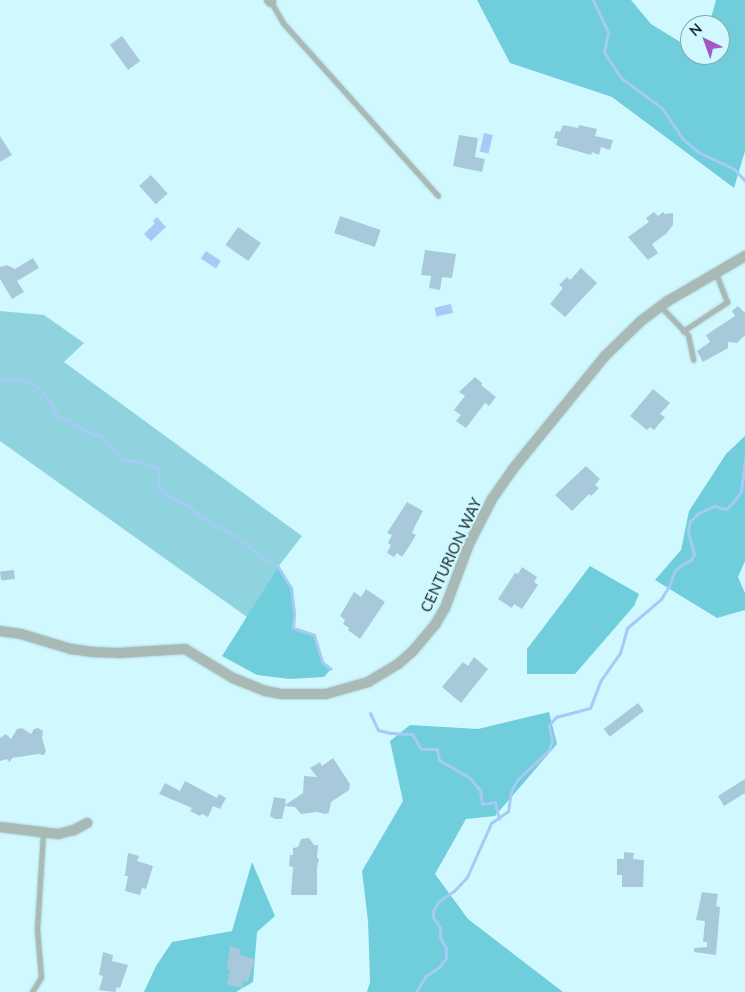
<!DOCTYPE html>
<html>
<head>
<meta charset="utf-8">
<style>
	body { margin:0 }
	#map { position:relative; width:745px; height:992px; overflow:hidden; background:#d0f9ff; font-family:Lato,sans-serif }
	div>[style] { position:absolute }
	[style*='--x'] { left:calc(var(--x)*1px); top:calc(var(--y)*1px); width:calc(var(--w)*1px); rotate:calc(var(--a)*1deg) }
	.green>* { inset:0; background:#8ed3dd }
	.forest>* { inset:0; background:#70cddb }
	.water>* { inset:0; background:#a4cbf5; transform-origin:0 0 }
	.stream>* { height:3px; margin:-1.5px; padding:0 1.5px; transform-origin:1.5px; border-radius:1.5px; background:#a4cbf5 }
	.building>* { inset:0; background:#a8c9da; transform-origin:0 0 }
	.roads { filter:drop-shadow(0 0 1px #b0d4da) drop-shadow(0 0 1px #b0d4da) }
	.service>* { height:5px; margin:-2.5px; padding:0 2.5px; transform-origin:2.5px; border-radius:2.5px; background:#a8b9b6 }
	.minor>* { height:10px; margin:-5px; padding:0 5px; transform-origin:5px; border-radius:5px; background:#a8b9b6 }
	span { translate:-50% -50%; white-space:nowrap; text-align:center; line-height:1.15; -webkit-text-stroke:4px #d0f9ff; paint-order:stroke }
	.street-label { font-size:15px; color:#1d2c2f }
	.north { position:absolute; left:680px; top:15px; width:50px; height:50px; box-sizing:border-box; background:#d0f9ff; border:1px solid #88a7ac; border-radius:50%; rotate:318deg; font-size:14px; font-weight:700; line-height:20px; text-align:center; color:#1d2c2f }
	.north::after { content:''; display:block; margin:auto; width:18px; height:22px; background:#a455c6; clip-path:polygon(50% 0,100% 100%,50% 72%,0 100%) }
</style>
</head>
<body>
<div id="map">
	<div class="green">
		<div style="clip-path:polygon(0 311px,44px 315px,84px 343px,64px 362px,302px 536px,278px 567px,247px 617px,0 441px)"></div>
	</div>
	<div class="forest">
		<div style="clip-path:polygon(477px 0,631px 0,651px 24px,690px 48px,690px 55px,720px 55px,720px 25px,709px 25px,716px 0,745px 0,745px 151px,734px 188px,612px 97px,510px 63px)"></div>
		<div style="clip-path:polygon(745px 436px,745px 561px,738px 577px,745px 593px,745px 610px,717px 618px,655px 580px,681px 550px,689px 511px,726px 454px)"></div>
		<div style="clip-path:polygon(590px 566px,639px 594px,634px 606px,575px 674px,527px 674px,527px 649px)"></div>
		<div style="clip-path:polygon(278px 567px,291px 588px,294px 614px,293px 628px,314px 635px,322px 662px,331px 669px,324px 677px,290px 679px,257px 675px,222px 656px)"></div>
		<div style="clip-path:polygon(549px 712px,557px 744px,495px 816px,466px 819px,435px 874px,468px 919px,563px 992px,367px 992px,370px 982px,368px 921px,362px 871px,403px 801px,390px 741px,410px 725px,478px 729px)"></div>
		<div style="clip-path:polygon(252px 862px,275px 916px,257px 932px,253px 982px,236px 992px,144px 992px,156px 966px,172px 942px,232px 931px)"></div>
	</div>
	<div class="water">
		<div style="left:484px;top:133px;width:9px;height:19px;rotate:13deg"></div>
		<div style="clip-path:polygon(157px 217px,166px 227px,151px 241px,144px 234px,155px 223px,153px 221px)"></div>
		<div style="left:206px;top:251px;width:18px;height:9px;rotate:34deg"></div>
		<div style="left:451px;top:304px;width:9px;height:17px;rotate:77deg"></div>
	</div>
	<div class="stream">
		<div style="--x:593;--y:0;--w:35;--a:65"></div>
		<div style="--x:608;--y:32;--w:20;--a:101"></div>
		<div style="--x:604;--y:52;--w:31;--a:57"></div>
		<div style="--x:621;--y:78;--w:51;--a:36.2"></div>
		<div style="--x:662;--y:108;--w:37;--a:56"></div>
		<div style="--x:683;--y:139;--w:20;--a:41"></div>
		<div style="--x:698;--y:152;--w:40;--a:25"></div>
		<div style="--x:734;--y:169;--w:16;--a:47"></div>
		<div style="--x:0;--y:380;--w:18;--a:-3"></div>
		<div style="--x:18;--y:379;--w:16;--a:15"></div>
		<div style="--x:33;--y:383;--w:21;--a:45"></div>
		<div style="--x:48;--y:398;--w:20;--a:63"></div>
		<div style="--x:57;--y:416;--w:14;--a:21"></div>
		<div style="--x:70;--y:421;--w:26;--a:31"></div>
		<div style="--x:92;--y:434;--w:9;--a:13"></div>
		<div style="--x:101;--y:436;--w:32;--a:49"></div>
		<div style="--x:122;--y:460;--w:16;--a:4"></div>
		<div style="--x:138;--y:461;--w:22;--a:21"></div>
		<div style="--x:159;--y:469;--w:18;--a:93"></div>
		<div style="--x:158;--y:487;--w:17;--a:40"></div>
		<div style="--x:171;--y:498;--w:17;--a:21"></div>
		<div style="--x:187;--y:504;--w:17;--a:45"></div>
		<div style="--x:199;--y:516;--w:42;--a:28.4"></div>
		<div style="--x:236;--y:536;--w:31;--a:40"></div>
		<div style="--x:260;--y:556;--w:21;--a:31"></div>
		<div style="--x:278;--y:567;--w:25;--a:58"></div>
		<div style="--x:291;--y:588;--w:26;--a:83"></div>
		<div style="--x:294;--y:614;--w:14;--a:94"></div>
		<div style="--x:293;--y:628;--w:22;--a:18"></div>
		<div style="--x:314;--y:635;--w:28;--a:73"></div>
		<div style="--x:322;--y:662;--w:11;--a:38"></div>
		<div style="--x:370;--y:713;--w:19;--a:65"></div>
		<div style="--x:378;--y:730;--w:13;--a:13"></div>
		<div style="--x:391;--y:733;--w:21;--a:3"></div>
		<div style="--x:412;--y:734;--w:17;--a:59"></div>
		<div style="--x:421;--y:749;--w:16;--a:0"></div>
		<div style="--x:437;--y:749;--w:11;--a:80"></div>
		<div style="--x:439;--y:760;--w:34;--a:30"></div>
		<div style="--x:469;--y:777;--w:17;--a:50"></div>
		<div style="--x:480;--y:790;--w:14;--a:82"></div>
		<div style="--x:482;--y:804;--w:13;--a:-9"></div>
		<div style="--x:495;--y:802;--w:17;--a:77"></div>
		<div style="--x:416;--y:992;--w:17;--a:-59"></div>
		<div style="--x:425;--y:977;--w:19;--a:-36"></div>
		<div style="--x:440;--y:966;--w:10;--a:-53"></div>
		<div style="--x:446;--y:958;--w:10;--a:-90"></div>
		<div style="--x:446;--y:948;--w:13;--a:-119"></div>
		<div style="--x:440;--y:937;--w:10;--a:-90"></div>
		<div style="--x:440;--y:927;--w:12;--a:-125"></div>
		<div style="--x:433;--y:917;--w:6;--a:-90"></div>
		<div style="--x:433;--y:911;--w:10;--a:-61"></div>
		<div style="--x:438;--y:902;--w:19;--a:-35"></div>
		<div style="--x:454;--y:891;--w:19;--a:-47"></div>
		<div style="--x:467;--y:877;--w:59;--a:-66"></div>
		<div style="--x:491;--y:823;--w:21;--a:-35"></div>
		<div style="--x:508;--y:811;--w:20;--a:-81"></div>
		<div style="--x:511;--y:791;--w:13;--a:-61"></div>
		<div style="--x:517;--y:780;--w:44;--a:-43.2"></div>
		<div style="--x:549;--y:750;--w:9;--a:-72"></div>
		<div style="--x:552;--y:741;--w:16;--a:-101"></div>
		<div style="--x:549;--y:725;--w:11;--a:-49"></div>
		<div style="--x:556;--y:717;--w:35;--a:-15"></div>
		<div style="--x:590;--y:708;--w:30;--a:-69"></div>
		<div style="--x:601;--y:680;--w:33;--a:-55"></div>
		<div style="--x:620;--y:653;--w:26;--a:-74"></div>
		<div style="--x:627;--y:628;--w:45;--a:-40.5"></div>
		<div style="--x:661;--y:599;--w:15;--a:-58"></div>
		<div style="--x:669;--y:586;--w:15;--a:-70"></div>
		<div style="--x:674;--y:572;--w:10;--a:-45"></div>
		<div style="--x:681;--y:565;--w:11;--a:-27"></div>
		<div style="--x:691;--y:560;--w:7;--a:-63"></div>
		<div style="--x:694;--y:554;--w:24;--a:-105"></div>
		<div style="--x:688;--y:531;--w:10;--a:-79"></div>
		<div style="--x:690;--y:521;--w:12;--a:-42"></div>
		<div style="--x:699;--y:513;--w:17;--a:-25"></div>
		<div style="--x:714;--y:506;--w:12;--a:14"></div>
		<div style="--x:726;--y:509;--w:13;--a:-45"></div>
		<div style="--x:735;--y:500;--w:11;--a:-56"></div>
		<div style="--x:741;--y:491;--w:33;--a:-83"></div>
	</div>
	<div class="building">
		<div style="left:122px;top:36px;width:31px;height:15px;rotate:54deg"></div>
		<div style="clip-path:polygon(563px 125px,578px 128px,579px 125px,597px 129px,595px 136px,613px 140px,610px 150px,601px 147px,599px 155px,592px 152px,591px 155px,556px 145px,558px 139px,554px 138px,556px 131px,560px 132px)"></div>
		<div style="clip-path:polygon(459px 135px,478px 138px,475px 157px,485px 159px,482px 172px,453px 166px)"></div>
		<div style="clip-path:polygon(0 136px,12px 155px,0 162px)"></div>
		<div style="left:151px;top:175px;width:25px;height:16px;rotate:48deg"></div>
		<div style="clip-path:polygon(654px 212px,658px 216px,663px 212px,665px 214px,673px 213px,673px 225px,666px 234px,652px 244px,658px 253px,648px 260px,628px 237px,649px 222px,646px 218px)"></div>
		<div style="left:340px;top:216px;width:43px;height:18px;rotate:19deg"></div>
		<div style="left:238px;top:227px;width:28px;height:22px;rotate:35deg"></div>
		<div style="clip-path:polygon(425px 250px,456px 254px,452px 278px,442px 277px,440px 290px,429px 288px,431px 276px,421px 275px)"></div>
		<div style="clip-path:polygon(33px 258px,39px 268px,17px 281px,24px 292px,12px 299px,0 279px,0 267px,7px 265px,15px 269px)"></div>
		<div style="clip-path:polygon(581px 268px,597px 283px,565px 317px,550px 304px,563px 288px,559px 285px,567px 277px,570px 280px)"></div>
		<div style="clip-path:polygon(738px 306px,745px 313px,745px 335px,737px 343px,728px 342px,728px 348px,703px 362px,697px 351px,710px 342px,706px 335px,735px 316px,732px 311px)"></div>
		<div style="clip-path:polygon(475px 377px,482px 383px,481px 385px,496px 397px,489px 406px,485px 403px,466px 428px,456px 421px,461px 415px,454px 410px,465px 396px,459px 392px)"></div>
		<div style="clip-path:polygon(653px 389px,670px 403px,660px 414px,665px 417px,654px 430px,650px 427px,647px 430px,630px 416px)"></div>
		<div style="clip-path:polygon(586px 466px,600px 479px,595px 485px,599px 488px,591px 496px,589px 494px,572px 511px,555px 495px)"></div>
		<div style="clip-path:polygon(407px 502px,423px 511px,416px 524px,412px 533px,416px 535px,410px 545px,402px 557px,397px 553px,394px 557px,387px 553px,391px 545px,388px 543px,392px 535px,387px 533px)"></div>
		<div style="clip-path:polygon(522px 567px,537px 577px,534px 582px,538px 585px,522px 609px,514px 604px,512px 608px,498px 599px,515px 573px,518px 574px)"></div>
		<div style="left:14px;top:570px;width:9px;height:14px;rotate:84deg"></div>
		<div style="clip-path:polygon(366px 589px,385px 602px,360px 639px,348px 630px,349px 628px,343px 624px,345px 620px,340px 616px,354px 592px,361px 597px)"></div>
		<div style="clip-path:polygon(474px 657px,488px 669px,461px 703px,442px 687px,463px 662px,468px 666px)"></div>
		<div style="left:638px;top:703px;width:10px;height:43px;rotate:53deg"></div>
		<div style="clip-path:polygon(22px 728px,31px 734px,34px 729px,38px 728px,43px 731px,42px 738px,46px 751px,44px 755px,38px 754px,12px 758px,10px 762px,7px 759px,0 761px,0 738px,6px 734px,11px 739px,17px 729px)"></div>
		<div style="clip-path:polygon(333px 758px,350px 784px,349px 790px,331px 802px,329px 812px,326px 814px,317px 812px,301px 814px,295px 807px,285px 806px,282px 819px,275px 819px,270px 816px,274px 797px,286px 799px,285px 805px,303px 793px,304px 776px,317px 777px,310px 768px,320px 762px,322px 766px)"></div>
		<div style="clip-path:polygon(745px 779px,745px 793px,724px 806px,718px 796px)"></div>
		<div style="clip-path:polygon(185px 781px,217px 798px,219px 794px,226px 798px,220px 809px,213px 806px,208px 817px,202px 814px,200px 816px,190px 811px,192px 808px,159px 794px,165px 783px,180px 791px)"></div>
		<div style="clip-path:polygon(309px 838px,314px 845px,318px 845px,317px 858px,319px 859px,317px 868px,317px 895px,291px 895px,293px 867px,289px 866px,290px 855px,293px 855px,293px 848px,298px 847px,301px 839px)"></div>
		<div style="clip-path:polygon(624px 852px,634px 853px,633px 859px,644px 860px,643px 887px,622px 887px,622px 875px,617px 875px,617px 859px,624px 859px)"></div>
		<div style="clip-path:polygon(128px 853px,139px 856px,137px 861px,153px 866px,146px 889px,142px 888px,140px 895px,125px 891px,128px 876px,125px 876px)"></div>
		<div style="clip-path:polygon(702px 892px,718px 894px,716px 906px,720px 907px,716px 955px,694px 952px,694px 948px,707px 947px,707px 942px,703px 942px,705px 921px,696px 920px)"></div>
		<div style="clip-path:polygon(230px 946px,241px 949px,239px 955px,255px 959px,248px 982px,244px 981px,242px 988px,227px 984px,230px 970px,227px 969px)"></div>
		<div style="clip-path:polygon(103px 952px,113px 955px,112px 961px,128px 965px,120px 988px,117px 987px,115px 992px,99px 990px,103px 976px,99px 975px)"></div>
	</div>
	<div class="roads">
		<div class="service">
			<div style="--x:271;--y:2;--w:24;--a:60"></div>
			<div style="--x:283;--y:23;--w:232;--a:48.1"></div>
			<div style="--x:661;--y:307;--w:39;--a:46"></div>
			<div style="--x:688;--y:335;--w:25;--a:78"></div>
			<div style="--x:683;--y:331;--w:53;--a:-33.4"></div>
			<div style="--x:727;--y:302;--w:31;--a:-111"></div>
			<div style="--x:32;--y:992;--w:17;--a:-59"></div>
			<div style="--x:41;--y:977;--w:48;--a:-94.8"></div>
			<div style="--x:37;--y:929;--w:96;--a:-86.4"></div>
		</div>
		<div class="minor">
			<div style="--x:269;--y:0;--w:3;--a:45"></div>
			<div style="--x:0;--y:631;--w:21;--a:8"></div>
			<div style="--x:21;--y:634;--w:52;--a:16.7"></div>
			<div style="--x:71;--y:649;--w:22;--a:8"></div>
			<div style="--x:93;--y:652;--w:25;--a:2"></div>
			<div style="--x:118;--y:653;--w:67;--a:-3.4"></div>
			<div style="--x:185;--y:649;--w:56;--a:31.1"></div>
			<div style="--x:233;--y:678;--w:35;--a:22"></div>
			<div style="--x:266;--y:691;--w:15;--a:11"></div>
			<div style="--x:281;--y:694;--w:45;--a:0"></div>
			<div style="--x:326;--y:694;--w:44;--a:-15.9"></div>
			<div style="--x:368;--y:682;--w:35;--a:-31"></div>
			<div style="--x:398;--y:664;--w:18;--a:-41"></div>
			<div style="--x:412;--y:652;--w:35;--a:-50"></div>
			<div style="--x:435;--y:625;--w:20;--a:-60"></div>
			<div style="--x:445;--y:608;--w:68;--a:-69.4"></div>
			<div style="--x:469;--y:544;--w:51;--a:-62.9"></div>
			<div style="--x:492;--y:499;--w:35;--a:-55"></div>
			<div style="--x:512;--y:470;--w:147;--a:-50.8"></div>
			<div style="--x:605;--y:356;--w:50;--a:-44.2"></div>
			<div style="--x:641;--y:321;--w:34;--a:-37"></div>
			<div style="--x:668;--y:301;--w:89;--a:-30.3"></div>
			<div style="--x:0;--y:827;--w:58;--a:6.9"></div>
			<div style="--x:58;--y:834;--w:16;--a:-14"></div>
			<div style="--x:74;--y:830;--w:15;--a:-28"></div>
		</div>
	</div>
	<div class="street-label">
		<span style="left:451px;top:555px;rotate:-65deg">CENTURION WAY</span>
	</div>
	<div class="north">N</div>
</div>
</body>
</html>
